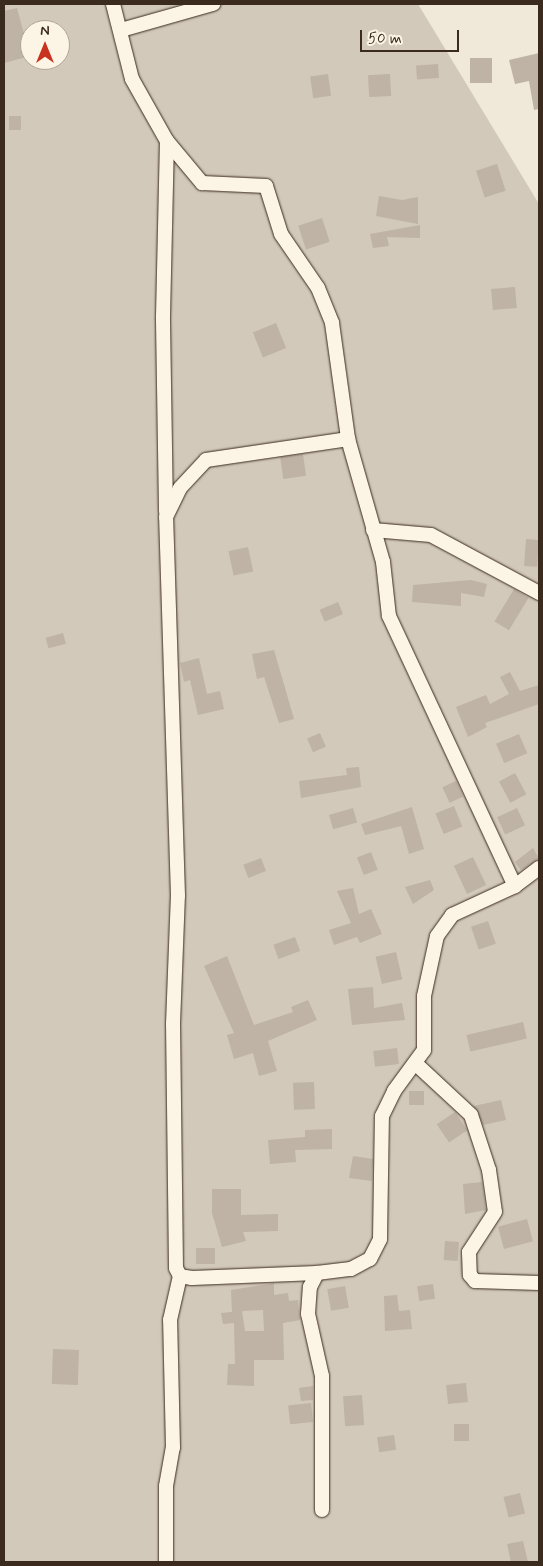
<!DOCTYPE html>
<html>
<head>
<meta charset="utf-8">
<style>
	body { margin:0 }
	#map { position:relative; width:543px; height:1566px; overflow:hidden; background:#f0e9d9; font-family:Mynerve,sans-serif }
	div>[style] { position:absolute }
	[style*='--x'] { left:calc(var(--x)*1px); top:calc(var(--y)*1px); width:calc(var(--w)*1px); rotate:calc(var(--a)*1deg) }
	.green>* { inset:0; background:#d2c9ba }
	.building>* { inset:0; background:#beb3a4; transform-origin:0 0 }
	.roads { filter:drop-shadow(0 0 1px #3b2a1e) drop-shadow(0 0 1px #3b2a1e) }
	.street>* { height:14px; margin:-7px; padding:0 7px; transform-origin:7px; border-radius:7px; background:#fcf5e5 }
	span { translate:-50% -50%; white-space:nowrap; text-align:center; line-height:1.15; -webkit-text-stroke:4.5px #fcf5e5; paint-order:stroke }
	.frame { position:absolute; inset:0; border:5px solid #3b2a1e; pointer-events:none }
	.north { position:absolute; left:20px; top:20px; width:50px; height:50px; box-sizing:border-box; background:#fcf5e5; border:1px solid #afa495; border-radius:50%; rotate:0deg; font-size:14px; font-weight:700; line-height:20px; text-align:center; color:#3b2a1e }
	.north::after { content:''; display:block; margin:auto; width:18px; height:22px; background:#c8321e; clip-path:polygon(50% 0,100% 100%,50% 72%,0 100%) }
	.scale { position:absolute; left:360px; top:30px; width:99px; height:22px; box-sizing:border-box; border:2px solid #3b2a1e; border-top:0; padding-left:6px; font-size:15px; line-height:18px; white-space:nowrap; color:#3b2a1e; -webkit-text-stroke:4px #fcf5e5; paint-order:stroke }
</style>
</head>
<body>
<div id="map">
	<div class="green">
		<div style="clip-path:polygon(evenodd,4px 4px,418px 4px,539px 204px,539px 1562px,4px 1562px,4px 4px,30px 30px,60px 30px,60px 60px,30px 60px,30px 30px)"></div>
	</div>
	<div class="building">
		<div style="clip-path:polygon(17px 8px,30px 56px,4px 63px,4px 11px)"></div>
		<div style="clip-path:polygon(539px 53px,539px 109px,534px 110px,529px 81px,515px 84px,509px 60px)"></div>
		<div style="left:470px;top:58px;width:22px;height:25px"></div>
		<div style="left:438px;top:64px;width:14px;height:22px;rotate:86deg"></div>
		<div style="left:328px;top:74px;width:22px;height:18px;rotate:82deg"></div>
		<div style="left:390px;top:74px;width:22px;height:22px;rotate:87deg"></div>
		<div style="left:9px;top:116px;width:12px;height:14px"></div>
		<div style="left:497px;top:164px;width:28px;height:22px;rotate:72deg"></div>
		<div style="clip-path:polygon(379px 196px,402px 200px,418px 197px,418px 224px,376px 216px)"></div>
		<div style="left:322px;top:218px;width:25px;height:25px;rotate:72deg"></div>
		<div style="clip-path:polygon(420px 225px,420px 238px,387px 237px,389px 246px,373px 248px,370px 234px)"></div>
		<div style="left:515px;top:287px;width:21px;height:24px;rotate:85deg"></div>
		<div style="left:276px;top:323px;width:27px;height:25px;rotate:68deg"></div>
		<div style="left:303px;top:454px;width:22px;height:23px;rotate:82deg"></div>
		<div style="left:526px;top:539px;width:13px;height:27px;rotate:4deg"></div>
		<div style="left:248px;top:547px;width:25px;height:20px;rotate:78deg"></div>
		<div style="clip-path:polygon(471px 580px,487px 584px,484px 597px,461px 593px,461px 606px,412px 602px,413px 585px)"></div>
		<div style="left:514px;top:589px;width:17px;height:38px;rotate:31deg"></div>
		<div style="left:338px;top:602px;width:13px;height:20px;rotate:67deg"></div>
		<div style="left:63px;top:633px;width:11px;height:18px;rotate:75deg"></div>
		<div style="clip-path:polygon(274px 650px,294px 719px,279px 723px,264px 677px,257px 679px,252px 654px)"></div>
		<div style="clip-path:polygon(199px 658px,207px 694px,220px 691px,224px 709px,198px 715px,190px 680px,184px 682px,180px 663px)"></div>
		<div style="clip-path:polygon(510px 672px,520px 691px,539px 685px,539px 704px,485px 723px,487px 727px,468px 737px,456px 707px,486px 695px,490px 704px,509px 694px,500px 677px)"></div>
		<div style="left:320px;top:733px;width:15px;height:14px;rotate:67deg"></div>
		<div style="left:519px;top:734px;width:21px;height:25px;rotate:67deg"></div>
		<div style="clip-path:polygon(359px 767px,361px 787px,301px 798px,299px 781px,347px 775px,346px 768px)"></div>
		<div style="left:515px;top:773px;width:24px;height:18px;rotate:62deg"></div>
		<div style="left:456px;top:781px;width:17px;height:15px;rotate:65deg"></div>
		<div style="left:454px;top:806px;width:22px;height:20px;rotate:68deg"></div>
		<div style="clip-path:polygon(412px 807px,424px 849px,409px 854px,401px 826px,365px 835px,361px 824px)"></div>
		<div style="left:353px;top:808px;width:15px;height:25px;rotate:74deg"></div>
		<div style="left:517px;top:808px;width:19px;height:22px;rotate:65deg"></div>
		<div style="clip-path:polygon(533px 848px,539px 859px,521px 870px,515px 862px)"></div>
		<div style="left:371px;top:852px;width:19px;height:15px;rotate:69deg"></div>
		<div style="left:473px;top:857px;width:31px;height:21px;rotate:65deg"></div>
		<div style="left:261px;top:858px;width:14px;height:19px;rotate:69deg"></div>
		<div style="clip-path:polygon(430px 880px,434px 890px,413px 904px,405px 887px)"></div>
		<div style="clip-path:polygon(353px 888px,359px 914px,371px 909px,382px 934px,360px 943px,357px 937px,334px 945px,329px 930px,351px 923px,337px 891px)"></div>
		<div style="left:488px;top:921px;width:24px;height:18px;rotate:71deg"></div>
		<div style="left:295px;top:937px;width:15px;height:23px;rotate:70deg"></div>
		<div style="left:396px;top:952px;width:28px;height:21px;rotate:77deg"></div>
		<div style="clip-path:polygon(227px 956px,254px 1025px,293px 1012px,291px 1007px,308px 1000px,317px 1020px,268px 1041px,277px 1071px,259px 1076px,253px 1053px,234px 1059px,227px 1035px,234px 1033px,204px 966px)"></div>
		<div style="clip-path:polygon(373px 987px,374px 1008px,402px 1003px,405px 1020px,352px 1025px,348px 989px)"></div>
		<div style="left:523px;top:1022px;width:17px;height:58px;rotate:77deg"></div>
		<div style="left:397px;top:1048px;width:16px;height:24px;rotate:83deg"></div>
		<div style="left:314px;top:1082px;width:27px;height:21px;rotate:88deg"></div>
		<div style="left:409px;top:1091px;width:15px;height:14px"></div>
		<div style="clip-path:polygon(501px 1100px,506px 1120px,483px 1125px,474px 1106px)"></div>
		<div style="left:455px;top:1112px;width:22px;height:22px;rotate:56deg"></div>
		<div style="clip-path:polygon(332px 1129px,332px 1149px,295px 1150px,296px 1162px,270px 1164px,268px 1140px,305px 1137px,305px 1130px)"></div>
		<div style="clip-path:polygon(353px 1156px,373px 1159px,372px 1181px,349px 1178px)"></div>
		<div style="clip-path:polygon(482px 1182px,486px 1210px,465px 1214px,463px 1184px)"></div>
		<div style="clip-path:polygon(212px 1189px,241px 1189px,241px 1215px,278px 1214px,278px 1231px,243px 1232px,246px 1241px,222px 1247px,212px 1213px)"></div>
		<div style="left:527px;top:1219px;width:23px;height:30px;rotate:75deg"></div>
		<div style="left:445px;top:1241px;width:14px;height:19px;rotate:4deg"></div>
		<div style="left:196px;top:1248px;width:19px;height:16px"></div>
		<div style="clip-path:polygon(evenodd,274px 1283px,274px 1295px,288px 1293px,289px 1301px,298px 1300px,299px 1311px,300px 1320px,283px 1323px,284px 1360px,254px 1360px,254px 1386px,227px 1385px,228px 1364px,235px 1364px,234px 1323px,223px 1324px,221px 1313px,232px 1312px,231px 1290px,274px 1283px,263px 1310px,264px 1331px,245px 1331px,242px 1311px,263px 1310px)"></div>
		<div style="left:433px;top:1284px;width:15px;height:16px;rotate:82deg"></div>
		<div style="left:345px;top:1286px;width:22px;height:18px;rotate:80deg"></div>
		<div style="clip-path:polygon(397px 1295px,399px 1311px,410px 1310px,412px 1329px,385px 1331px,384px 1296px)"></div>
		<div style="left:53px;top:1349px;width:26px;height:35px;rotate:2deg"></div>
		<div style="left:466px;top:1383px;width:19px;height:20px;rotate:84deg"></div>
		<div style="clip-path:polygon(313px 1386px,313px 1400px,301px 1401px,299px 1388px)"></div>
		<div style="left:362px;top:1395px;width:30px;height:19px;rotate:86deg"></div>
		<div style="left:311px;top:1403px;width:19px;height:23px;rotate:84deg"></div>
		<div style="left:454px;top:1424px;width:15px;height:17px"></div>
		<div style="left:394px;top:1435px;width:15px;height:17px;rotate:82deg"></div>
		<div style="left:520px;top:1493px;width:21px;height:17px;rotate:76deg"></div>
		<div style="clip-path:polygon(523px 1541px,528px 1562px,511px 1562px,507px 1544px)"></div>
	</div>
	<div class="roads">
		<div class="street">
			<div style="--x:113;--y:4;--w:77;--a:75.8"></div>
			<div style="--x:132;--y:79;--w:71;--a:60.6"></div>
			<div style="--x:167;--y:141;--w:55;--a:50.2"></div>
			<div style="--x:202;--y:183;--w:64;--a:2.7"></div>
			<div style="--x:266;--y:186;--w:50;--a:72.6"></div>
			<div style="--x:281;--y:234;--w:65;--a:55.6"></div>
			<div style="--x:318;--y:288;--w:38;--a:68"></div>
			<div style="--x:332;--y:323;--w:117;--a:82.1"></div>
			<div style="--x:348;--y:439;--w:128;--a:74.1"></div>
			<div style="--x:383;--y:562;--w:54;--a:83.7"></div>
			<div style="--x:389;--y:616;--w:298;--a:65"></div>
			<div style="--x:121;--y:30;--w:96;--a:-15.8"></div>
			<div style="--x:166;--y:512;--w:196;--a:-90.9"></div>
			<div style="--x:163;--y:316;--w:175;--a:-88.7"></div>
			<div style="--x:373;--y:530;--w:58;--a:4.9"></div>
			<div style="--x:431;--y:535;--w:123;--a:28.2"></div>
			<div style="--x:415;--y:1063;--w:76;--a:42.9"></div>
			<div style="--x:471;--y:1115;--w:58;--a:71.9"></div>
			<div style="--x:489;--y:1170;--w:42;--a:81.9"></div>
			<div style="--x:495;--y:1212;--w:48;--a:123"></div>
			<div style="--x:469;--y:1252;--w:23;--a:88"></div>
			<div style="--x:470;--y:1275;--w:8;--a:50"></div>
			<div style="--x:475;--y:1281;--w:64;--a:1.8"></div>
			<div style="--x:317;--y:1273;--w:125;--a:177.7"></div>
			<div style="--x:192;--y:1278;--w:12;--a:-171"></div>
			<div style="--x:180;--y:1276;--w:9;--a:-117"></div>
			<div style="--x:176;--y:1268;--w:244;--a:-90.7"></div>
			<div style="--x:173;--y:1024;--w:128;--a:-87.8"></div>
			<div style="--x:178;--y:896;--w:379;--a:-91.8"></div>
			<div style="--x:166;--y:517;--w:32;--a:-64"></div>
			<div style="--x:180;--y:488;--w:38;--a:-47"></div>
			<div style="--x:206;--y:460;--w:144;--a:-8.4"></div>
			<div style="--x:322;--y:1510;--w:134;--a:-90"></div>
			<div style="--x:322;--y:1376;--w:64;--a:-102.7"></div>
			<div style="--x:308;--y:1314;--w:27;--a:-86"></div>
			<div style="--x:310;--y:1287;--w:16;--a:-63"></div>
			<div style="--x:317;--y:1273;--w:34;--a:-7"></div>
			<div style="--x:351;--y:1269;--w:21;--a:-28"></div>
			<div style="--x:370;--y:1259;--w:22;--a:-63"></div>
			<div style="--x:380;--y:1239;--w:123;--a:-89.1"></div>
			<div style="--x:382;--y:1116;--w:28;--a:-64"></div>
			<div style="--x:394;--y:1091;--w:51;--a:-53.8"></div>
			<div style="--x:424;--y:1050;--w:54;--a:-90"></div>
			<div style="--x:424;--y:996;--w:61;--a:-77.8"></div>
			<div style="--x:437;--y:936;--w:26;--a:-54"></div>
			<div style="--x:452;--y:915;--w:69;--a:-24.7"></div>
			<div style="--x:515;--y:886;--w:30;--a:-37"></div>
			<div style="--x:166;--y:1562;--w:76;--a:-90"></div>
			<div style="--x:166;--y:1486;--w:39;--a:-80"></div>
			<div style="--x:173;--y:1448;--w:128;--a:-91.3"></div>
			<div style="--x:170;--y:1320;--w:45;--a:-77.2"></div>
		</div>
	</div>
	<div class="frame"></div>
	<div class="north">N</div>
	<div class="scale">50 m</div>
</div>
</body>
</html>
